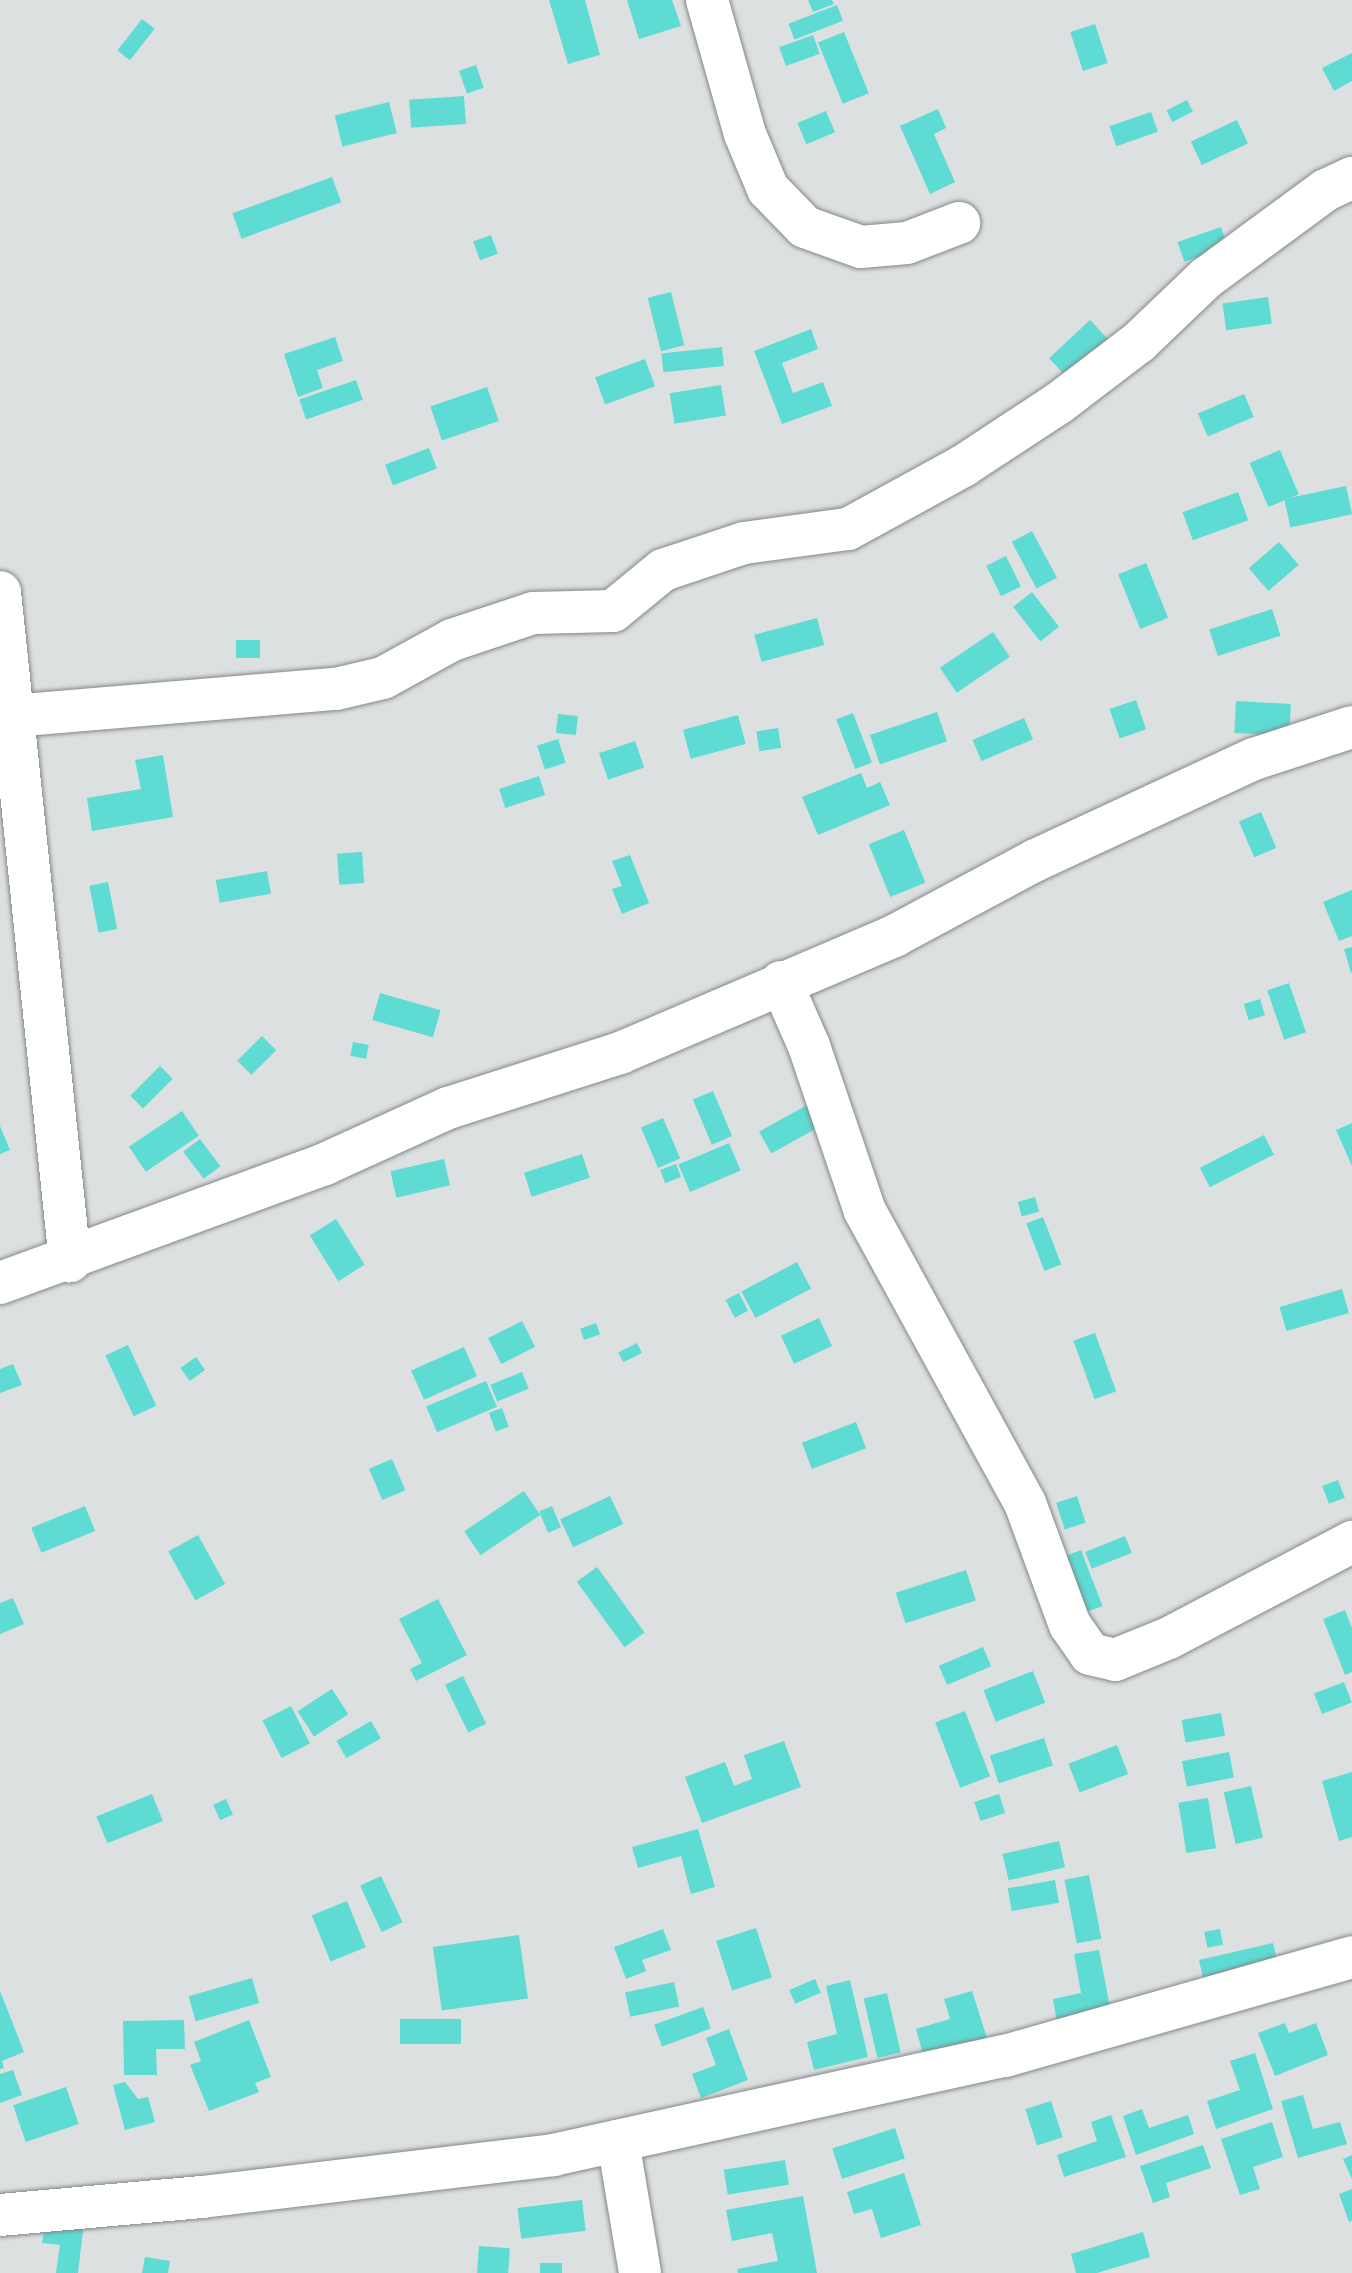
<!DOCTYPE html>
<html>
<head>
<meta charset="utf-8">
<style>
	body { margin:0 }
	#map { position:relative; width:1352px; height:2273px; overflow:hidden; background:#dce0e0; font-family:"Titillium Web",sans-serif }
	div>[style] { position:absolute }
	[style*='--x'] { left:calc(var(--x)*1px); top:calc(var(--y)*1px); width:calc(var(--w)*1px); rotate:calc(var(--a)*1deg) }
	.building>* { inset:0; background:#5edbd3; transform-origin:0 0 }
	.roads { filter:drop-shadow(0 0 2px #848788) drop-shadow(0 0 2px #848788) }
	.minor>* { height:42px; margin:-21px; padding:0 21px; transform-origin:21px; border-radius:21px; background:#fff }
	span { translate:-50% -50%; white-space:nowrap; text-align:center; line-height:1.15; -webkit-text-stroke:6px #e9edee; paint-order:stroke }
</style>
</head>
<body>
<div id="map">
	<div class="building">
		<div style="clip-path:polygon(549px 0,585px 0,600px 55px,568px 64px)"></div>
		<div style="clip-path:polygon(627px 0,672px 0,681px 26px,639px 39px)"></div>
		<div style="clip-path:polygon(808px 0,832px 0,834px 4px,813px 12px)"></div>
		<div style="left:837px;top:5px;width:17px;height:52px;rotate:69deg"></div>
		<div style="left:142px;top:19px;width:16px;height:40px;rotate:38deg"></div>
		<div style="left:1095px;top:24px;width:41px;height:26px;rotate:72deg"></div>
		<div style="left:844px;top:32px;width:66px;height:28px;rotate:68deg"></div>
		<div style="left:813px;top:35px;width:20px;height:36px;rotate:70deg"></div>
		<div style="clip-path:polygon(1352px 53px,1352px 81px,1334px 91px,1322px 68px)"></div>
		<div style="left:476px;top:65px;width:24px;height:18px;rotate:71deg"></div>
		<div style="left:464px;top:96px;width:28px;height:55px;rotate:86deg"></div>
		<div style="left:1187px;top:100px;width:13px;height:23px;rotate:63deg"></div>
		<div style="left:389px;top:102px;width:32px;height:56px;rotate:76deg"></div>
		<div style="clip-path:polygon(938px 109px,946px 128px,934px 134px,955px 182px,930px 194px,900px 126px)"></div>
		<div style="left:826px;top:111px;width:23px;height:31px;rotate:67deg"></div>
		<div style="left:1151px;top:112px;width:21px;height:44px;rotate:71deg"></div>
		<div style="left:1237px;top:120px;width:26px;height:51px;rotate:65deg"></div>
		<div style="left:332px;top:177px;width:27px;height:106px;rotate:70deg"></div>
		<div style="left:1221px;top:227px;width:21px;height:46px;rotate:71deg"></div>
		<div style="left:491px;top:235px;width:20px;height:19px;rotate:70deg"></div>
		<div style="left:671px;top:292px;width:55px;height:24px;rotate:76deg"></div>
		<div style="left:1268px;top:297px;width:27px;height:46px;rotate:82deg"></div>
		<div style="left:1090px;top:320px;width:34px;height:56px;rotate:47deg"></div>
		<div style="clip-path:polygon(811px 329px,818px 349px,782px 363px,793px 393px,823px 382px,832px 406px,782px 424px,754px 351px)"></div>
		<div style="clip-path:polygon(335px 337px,343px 361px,317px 370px,323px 388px,298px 397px,284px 354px)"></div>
		<div style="left:722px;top:347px;width:19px;height:61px;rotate:84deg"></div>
		<div style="left:645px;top:359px;width:29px;height:53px;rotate:70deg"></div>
		<div style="left:356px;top:380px;width:21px;height:60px;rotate:71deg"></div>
		<div style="left:721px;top:385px;width:31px;height:52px;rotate:81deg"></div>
		<div style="left:487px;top:387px;width:36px;height:60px;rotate:71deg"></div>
		<div style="left:1244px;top:394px;width:25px;height:50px;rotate:67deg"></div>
		<div style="left:429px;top:448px;width:22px;height:47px;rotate:69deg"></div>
		<div style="left:1280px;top:450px;width:48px;height:33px;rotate:67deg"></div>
		<div style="left:1346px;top:486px;width:29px;height:63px;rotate:78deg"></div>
		<div style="left:1238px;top:492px;width:30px;height:59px;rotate:70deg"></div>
		<div style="left:1032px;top:531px;width:53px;height:23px;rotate:62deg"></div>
		<div style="left:1279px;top:542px;width:30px;height:40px;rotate:49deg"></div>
		<div style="left:1006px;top:556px;width:34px;height:22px;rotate:64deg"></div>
		<div style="left:1146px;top:563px;width:59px;height:30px;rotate:68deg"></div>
		<div style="left:1032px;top:592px;width:44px;height:24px;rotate:52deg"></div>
		<div style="left:1272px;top:609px;width:28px;height:66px;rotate:72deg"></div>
		<div style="left:817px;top:618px;width:28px;height:65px;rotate:75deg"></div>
		<div style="left:993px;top:632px;width:30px;height:64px;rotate:56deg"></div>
		<div style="left:236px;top:640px;width:24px;height:18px"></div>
		<div style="left:1136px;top:700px;width:31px;height:28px;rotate:71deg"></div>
		<div style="left:1236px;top:701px;width:55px;height:32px;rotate:3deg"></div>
		<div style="left:937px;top:712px;width:31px;height:71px;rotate:71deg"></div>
		<div style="left:853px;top:713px;width:53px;height:18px;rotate:69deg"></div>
		<div style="left:558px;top:714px;width:20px;height:19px;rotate:6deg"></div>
		<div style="left:738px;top:715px;width:30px;height:57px;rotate:75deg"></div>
		<div style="left:1024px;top:718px;width:23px;height:56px;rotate:67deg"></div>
		<div style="left:778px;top:728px;width:20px;height:22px;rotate:81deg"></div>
		<div style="left:558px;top:739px;width:25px;height:22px;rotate:72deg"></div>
		<div style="left:635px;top:741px;width:28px;height:38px;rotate:71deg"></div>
		<div style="clip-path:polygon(163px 755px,173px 817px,92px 831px,87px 798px,141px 789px,135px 760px)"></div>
		<div style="clip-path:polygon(861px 773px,867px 788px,880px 782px,890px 805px,818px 835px,802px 797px)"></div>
		<div style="left:539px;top:776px;width:20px;height:42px;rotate:72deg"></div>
		<div style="left:1261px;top:812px;width:39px;height:24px;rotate:67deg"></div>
		<div style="left:904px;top:830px;width:57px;height:38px;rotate:68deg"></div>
		<div style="left:362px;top:852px;width:31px;height:25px;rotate:86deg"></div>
		<div style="clip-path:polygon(630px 855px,649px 903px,622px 914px,612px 889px,622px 886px,612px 861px)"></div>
		<div style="left:267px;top:871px;width:23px;height:52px;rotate:80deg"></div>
		<div style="left:108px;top:882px;width:48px;height:19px;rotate:79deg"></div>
		<div style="clip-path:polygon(1352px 890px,1352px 936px,1339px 941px,1323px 902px)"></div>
		<div style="clip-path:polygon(1352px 947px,1352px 973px,1351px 973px,1344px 949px)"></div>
		<div style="left:1289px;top:983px;width:52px;height:23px;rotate:71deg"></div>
		<div style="left:380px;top:993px;width:63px;height:28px;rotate:16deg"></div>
		<div style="left:1260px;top:999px;width:17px;height:17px;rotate:73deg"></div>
		<div style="left:262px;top:1036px;width:20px;height:35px;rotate:45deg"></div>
		<div style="left:353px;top:1042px;width:16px;height:14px;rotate:11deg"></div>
		<div style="left:160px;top:1066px;width:18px;height:42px;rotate:45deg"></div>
		<div style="left:713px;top:1091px;width:49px;height:22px;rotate:67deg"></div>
		<div style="left:809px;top:1104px;width:25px;height:57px;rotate:61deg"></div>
		<div style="left:182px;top:1111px;width:30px;height:64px;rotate:56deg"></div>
		<div style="left:663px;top:1118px;width:44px;height:24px;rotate:67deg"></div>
		<div style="clip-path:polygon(1352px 1123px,1352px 1166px,1336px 1130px)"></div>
		<div style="clip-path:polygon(0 1126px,10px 1150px,0 1154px)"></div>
		<div style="left:1264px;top:1135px;width:22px;height:72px;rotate:63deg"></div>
		<div style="left:200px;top:1139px;width:34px;height:21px;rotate:53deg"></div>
		<div style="left:729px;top:1143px;width:30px;height:55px;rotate:67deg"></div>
		<div style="left:582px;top:1154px;width:25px;height:61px;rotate:72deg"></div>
		<div style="left:444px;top:1159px;width:27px;height:55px;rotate:77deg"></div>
		<div style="left:676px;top:1164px;width:14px;height:17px;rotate:69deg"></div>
		<div style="left:1035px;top:1197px;width:15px;height:18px;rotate:74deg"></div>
		<div style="left:1043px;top:1217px;width:51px;height:18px;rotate:69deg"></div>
		<div style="left:336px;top:1219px;width:54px;height:31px;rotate:58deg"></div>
		<div style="left:797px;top:1262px;width:30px;height:63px;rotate:62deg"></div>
		<div style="left:1342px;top:1289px;width:25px;height:65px;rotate:74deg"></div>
		<div style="left:739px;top:1293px;width:20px;height:15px;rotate:63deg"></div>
		<div style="left:819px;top:1318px;width:31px;height:42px;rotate:65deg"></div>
		<div style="left:522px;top:1321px;width:29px;height:38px;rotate:63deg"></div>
		<div style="left:596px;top:1323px;width:12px;height:17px;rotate:70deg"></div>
		<div style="left:1095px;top:1333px;width:62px;height:23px;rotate:70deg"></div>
		<div style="left:637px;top:1343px;width:11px;height:21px;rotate:63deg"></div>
		<div style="left:128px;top:1345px;width:67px;height:25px;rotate:65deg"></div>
		<div style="left:464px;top:1347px;width:32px;height:58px;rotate:66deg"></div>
		<div style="left:196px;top:1357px;width:16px;height:19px;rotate:55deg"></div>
		<div style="clip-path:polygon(13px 1364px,22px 1385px,0 1393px,0 1369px)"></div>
		<div style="left:522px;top:1372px;width:18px;height:34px;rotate:68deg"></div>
		<div style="left:486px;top:1381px;width:28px;height:65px;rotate:67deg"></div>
		<div style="left:502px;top:1408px;width:20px;height:14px;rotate:70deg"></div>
		<div style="left:856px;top:1422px;width:28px;height:58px;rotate:69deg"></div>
		<div style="left:392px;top:1459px;width:34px;height:25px;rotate:67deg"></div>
		<div style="left:1338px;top:1480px;width:19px;height:17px;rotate:69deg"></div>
		<div style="left:524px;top:1491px;width:29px;height:72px;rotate:56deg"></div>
		<div style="left:610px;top:1496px;width:31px;height:55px;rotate:65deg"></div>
		<div style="left:1077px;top:1496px;width:28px;height:22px;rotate:72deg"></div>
		<div style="left:85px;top:1506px;width:27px;height:58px;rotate:68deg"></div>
		<div style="left:552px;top:1506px;width:23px;height:14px;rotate:67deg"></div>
		<div style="left:198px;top:1535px;width:56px;height:34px;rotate:61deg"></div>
		<div style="left:1125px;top:1536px;width:18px;height:43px;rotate:68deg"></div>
		<div style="left:1081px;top:1550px;width:60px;height:24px;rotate:69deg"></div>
		<div style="left:597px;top:1567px;width:81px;height:25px;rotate:54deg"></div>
		<div style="left:966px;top:1570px;width:32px;height:74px;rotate:72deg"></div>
		<div style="clip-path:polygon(13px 1598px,24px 1624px,0 1634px,0 1603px)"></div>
		<div style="clip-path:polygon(438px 1599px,467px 1655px,416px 1681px,410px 1669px,422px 1663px,399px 1619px)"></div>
		<div style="clip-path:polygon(1345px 1610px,1352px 1628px,1352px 1672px,1345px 1675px,1323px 1619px)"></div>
		<div style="left:983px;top:1647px;width:21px;height:48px;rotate:67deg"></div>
		<div style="left:1033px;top:1671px;width:34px;height:53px;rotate:69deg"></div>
		<div style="left:463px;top:1676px;width:53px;height:20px;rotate:64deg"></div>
		<div style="left:1344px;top:1682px;width:22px;height:32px;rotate:69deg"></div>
		<div style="left:332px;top:1689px;width:30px;height:41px;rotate:57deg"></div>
		<div style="left:291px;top:1706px;width:42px;height:32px;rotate:63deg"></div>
		<div style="left:965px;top:1711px;width:70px;height:32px;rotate:69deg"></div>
		<div style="left:1221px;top:1713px;width:23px;height:40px;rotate:80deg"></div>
		<div style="left:371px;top:1721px;width:20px;height:40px;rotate:60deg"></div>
		<div style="left:1044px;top:1738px;width:29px;height:57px;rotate:72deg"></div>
		<div style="clip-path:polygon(784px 1741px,801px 1787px,702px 1823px,685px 1777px,725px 1762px,734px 1786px,752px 1779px,744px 1755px)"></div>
		<div style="left:1117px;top:1745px;width:31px;height:52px;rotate:69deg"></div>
		<div style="left:1229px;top:1752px;width:26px;height:48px;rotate:79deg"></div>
		<div style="clip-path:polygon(1352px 1772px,1352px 1837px,1339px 1841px,1322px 1781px)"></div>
		<div style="left:1251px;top:1786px;width:53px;height:28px;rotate:77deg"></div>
		<div style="left:152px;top:1794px;width:29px;height:60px;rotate:68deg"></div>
		<div style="left:999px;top:1794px;width:20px;height:26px;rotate:72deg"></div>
		<div style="left:1208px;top:1798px;width:51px;height:30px;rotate:81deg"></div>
		<div style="left:226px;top:1799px;width:17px;height:14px;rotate:66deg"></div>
		<div style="clip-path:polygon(698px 1829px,715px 1887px,691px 1894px,681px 1856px,638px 1868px,632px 1847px)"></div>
		<div style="left:1059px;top:1841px;width:27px;height:58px;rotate:77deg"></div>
		<div style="left:1089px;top:1875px;width:65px;height:25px;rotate:79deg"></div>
		<div style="left:381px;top:1876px;width:51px;height:23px;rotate:65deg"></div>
		<div style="left:1055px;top:1880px;width:23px;height:48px;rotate:80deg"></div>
		<div style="left:347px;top:1901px;width:50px;height:38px;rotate:68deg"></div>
		<div style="left:756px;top:1928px;width:52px;height:42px;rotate:72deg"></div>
		<div style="clip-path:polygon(663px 1929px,671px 1950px,642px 1960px,646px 1971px,626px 1979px,614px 1947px)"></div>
		<div style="left:1220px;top:1929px;width:16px;height:16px;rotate:79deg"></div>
		<div style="left:519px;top:1935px;width:64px;height:87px;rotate:82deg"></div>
		<div style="left:1273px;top:1943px;width:22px;height:76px;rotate:77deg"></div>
		<div style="clip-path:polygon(1099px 1950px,1111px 2012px,1057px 2023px,1053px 1999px,1081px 1993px,1074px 1954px)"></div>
		<div style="left:252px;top:1978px;width:26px;height:66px;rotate:74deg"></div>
		<div style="left:815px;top:1979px;width:15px;height:28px;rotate:67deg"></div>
		<div style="clip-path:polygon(850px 1980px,868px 2057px,814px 2070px,807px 2042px,837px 2034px,826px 1986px)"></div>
		<div style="left:674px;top:1982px;width:25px;height:50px;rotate:78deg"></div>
		<div style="clip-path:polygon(0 1991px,24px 2052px,2px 2061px,4px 2068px,0 2069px)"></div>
		<div style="clip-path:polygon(972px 1991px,987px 2038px,924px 2057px,916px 2029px,950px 2019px,944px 1999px)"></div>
		<div style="left:887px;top:1993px;width:61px;height:24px;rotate:77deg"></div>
		<div style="left:703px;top:2007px;width:23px;height:52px;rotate:70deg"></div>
		<div style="left:400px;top:2019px;width:61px;height:25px"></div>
		<div style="clip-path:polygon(184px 2020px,185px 2049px,156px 2049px,157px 2075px,124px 2075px,123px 2021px)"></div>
		<div style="clip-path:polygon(249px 2020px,271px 2077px,255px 2083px,259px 2092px,209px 2111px,190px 2065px,201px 2061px,194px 2042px)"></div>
		<div style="clip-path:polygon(1285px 2023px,1289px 2033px,1316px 2023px,1328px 2055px,1275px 2076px,1258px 2033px)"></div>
		<div style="clip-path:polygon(729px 2029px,748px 2080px,701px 2098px,692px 2074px,716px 2065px,706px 2038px)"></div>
		<div style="clip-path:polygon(1255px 2053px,1273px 2109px,1216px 2129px,1207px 2101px,1240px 2090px,1230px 2061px)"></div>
		<div style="clip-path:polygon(13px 2070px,22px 2095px,0 2103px,0 2074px)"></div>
		<div style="clip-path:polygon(125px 2082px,138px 2099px,148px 2097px,155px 2122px,125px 2130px,113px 2085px)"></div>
		<div style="left:66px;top:2087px;width:39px;height:56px;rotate:71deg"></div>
		<div style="clip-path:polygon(1303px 2095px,1313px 2129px,1340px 2122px,1347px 2144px,1298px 2158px,1281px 2101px)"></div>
		<div style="left:1051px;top:2101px;width:38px;height:27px;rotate:72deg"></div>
		<div style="clip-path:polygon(1142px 2109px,1149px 2128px,1188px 2115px,1194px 2134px,1136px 2155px,1123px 2116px)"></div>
		<div style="clip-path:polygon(1111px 2115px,1126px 2157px,1064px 2177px,1057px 2155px,1097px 2141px,1091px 2122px)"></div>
		<div style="clip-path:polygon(1272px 2122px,1283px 2157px,1253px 2167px,1260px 2189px,1240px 2195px,1221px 2139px)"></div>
		<div style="left:895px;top:2128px;width:32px;height:66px;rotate:72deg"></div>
		<div style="clip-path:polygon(1203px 2145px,1211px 2168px,1166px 2183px,1170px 2197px,1153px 2203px,1140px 2166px)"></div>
		<div style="clip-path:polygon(1352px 2155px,1352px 2179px,1343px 2159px)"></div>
		<div style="left:785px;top:2160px;width:25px;height:62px;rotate:81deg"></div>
		<div style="clip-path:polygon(904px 2173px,921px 2225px,881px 2238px,872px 2209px,854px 2214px,847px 2192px)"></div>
		<div style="clip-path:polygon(1352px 2189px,1352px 2221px,1349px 2222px,1339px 2194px)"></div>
		<div style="clip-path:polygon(803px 2196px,817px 2273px,738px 2273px,737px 2269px,778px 2261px,772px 2233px,732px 2241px,726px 2210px)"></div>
		<div style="left:582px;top:2200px;width:31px;height:65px;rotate:83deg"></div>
		<div style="clip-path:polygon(46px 2218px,84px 2222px,78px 2273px,56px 2273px,60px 2245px,42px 2243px)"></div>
		<div style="clip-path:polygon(1143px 2232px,1150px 2257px,1097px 2273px,1076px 2273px,1071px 2254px)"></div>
		<div style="left:479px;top:2246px;width:31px;height:27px;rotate:4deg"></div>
		<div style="clip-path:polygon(145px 2257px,170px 2261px,168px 2273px,142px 2273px)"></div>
		<div style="left:540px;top:2263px;width:22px;height:10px"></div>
	</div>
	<div class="roads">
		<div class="minor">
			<div style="--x:707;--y:0;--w:139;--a:74.2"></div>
			<div style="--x:745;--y:134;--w:60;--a:67.3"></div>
			<div style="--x:768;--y:189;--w:53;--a:45.8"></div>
			<div style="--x:805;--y:227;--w:59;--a:19.7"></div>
			<div style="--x:861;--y:247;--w:46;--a:-5"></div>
			<div style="--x:907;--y:243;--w:56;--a:-21"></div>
			<div style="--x:0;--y:592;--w:673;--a:84.03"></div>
			<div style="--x:0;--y:717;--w:337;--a:-4.8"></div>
			<div style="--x:336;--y:689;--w:48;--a:-13.2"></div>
			<div style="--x:383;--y:678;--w:79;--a:-28.8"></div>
			<div style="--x:452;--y:640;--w:85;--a:-18.4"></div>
			<div style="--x:533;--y:613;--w:80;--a:-1.4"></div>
			<div style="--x:613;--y:611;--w:65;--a:-39.4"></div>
			<div style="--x:663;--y:570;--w:85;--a:-18.4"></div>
			<div style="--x:744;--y:543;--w:105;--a:-7.7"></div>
			<div style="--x:848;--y:529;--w:131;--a:-28.7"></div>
			<div style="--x:963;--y:466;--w:115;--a:-33.3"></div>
			<div style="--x:1059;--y:403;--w:101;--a:-37.3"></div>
			<div style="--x:1139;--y:342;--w:93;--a:-43.7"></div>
			<div style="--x:1206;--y:278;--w:149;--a:-36.3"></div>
			<div style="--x:1326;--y:190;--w:29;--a:-25"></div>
			<div style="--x:781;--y:982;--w:70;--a:66.4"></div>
			<div style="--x:809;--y:1046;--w:174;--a:71.3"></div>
			<div style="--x:865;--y:1211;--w:333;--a:61.3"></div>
			<div style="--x:1025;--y:1503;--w:130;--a:69.8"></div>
			<div style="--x:1070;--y:1625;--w:35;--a:55"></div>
			<div style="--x:1090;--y:1654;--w:26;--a:13"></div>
			<div style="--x:1115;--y:1660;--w:58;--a:-22.2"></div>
			<div style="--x:1169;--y:1638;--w:207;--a:-27.7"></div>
			<div style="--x:0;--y:1283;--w:346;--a:-20.1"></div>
			<div style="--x:325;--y:1164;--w:135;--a:-24.5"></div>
			<div style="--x:448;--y:1108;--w:181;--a:-17.7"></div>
			<div style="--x:620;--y:1053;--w:298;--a:-23.1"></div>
			<div style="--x:894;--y:936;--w:161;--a:-28.2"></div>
			<div style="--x:1036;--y:860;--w:240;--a:-24.9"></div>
			<div style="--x:1254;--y:759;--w:103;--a:-18.1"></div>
			<div style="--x:618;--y:2141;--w:134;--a:80.5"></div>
			<div style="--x:0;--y:2215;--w:203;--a:-5.1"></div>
			<div style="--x:202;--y:2197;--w:354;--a:-6.8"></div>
			<div style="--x:553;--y:2155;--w:463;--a:-12.4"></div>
			<div style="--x:1005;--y:2056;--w:361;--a:-15.9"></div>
		</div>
	</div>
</div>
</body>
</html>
